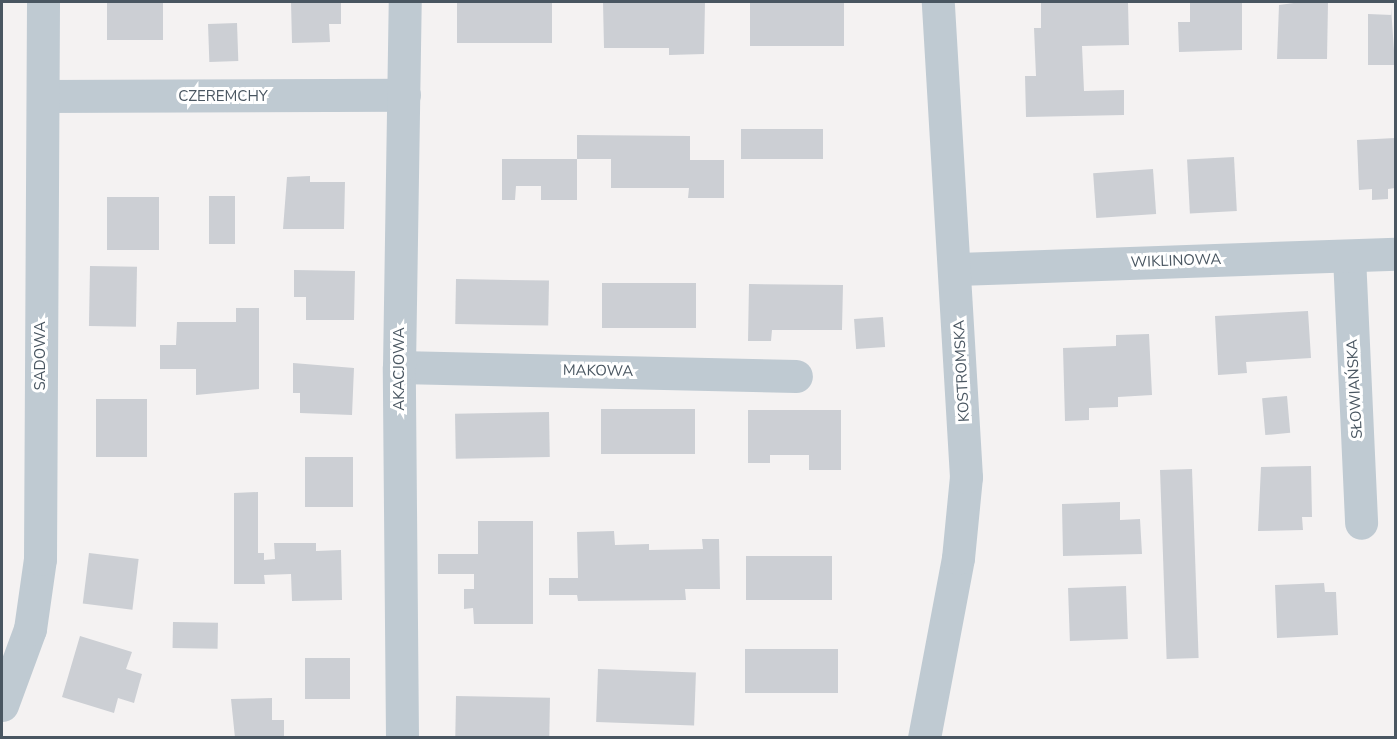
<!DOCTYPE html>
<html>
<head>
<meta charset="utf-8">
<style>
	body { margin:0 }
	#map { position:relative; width:1397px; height:739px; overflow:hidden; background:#f4f2f2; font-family:"Nunito Sans",sans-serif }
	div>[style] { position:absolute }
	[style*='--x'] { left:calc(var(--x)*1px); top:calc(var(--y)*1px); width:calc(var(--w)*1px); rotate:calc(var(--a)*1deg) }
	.building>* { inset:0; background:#cccfd4; transform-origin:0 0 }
	.minor>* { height:33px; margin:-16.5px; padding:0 16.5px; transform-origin:16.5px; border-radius:16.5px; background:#bfcad2 }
	.tertiary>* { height:33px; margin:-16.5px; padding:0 16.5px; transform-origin:16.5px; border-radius:16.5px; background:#bfcad2 }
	span { translate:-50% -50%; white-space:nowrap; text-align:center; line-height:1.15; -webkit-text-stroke:6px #fff; paint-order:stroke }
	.street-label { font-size:15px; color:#495661 }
	.frame { position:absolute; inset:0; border:3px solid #495661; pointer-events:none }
</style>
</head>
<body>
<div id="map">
	<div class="building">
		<div style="left:107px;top:2px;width:56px;height:38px"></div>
		<div style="clip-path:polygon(291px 2px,341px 2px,341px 24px,329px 24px,330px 42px,292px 43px)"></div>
		<div style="left:457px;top:2px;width:95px;height:41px"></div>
		<div style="clip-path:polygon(603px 2px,705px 2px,704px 54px,669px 55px,669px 48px,604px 48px)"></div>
		<div style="left:750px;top:2px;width:94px;height:44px"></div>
		<div style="clip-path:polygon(1041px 2px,1128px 2px,1129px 45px,1082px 46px,1084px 91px,1124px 90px,1124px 115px,1026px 117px,1025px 76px,1036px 76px,1034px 28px,1041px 28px)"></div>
		<div style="clip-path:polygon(1190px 2px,1242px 2px,1242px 50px,1179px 52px,1178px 22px,1190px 22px)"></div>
		<div style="clip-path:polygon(1301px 2px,1328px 2px,1327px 59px,1277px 59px,1279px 5px)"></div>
		<div style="clip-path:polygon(1391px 7px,1395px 65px,1368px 65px,1368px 14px,1392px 15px)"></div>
		<div style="left:237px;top:23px;width:38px;height:29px;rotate:88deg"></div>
		<div style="left:823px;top:129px;width:30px;height:82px;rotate:90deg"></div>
		<div style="clip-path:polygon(577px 135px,690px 136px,690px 160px,724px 160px,724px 198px,688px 198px,689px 188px,611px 188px,611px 159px,577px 159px)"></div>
		<div style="clip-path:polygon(1395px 138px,1395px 188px,1388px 189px,1388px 199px,1372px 200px,1372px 189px,1359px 190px,1357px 140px)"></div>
		<div style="left:1234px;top:157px;width:54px;height:47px;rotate:87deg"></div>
		<div style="clip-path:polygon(502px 159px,577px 159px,577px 200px,541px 200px,541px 186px,516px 186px,515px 200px,502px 200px)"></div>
		<div style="left:1153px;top:169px;width:45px;height:60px;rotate:86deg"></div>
		<div style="clip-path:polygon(310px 176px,310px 182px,345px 182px,344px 229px,283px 229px,287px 177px)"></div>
		<div style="left:209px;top:196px;width:26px;height:48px"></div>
		<div style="left:107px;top:197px;width:52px;height:53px"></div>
		<div style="left:90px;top:266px;width:47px;height:60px;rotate:1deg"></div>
		<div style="clip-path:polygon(294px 270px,355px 271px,354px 320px,306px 320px,306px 297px,294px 297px)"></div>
		<div style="left:456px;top:279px;width:93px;height:45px;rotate:1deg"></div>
		<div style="left:602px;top:283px;width:94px;height:45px"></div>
		<div style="clip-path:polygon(749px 284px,843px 285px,842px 330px,772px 330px,771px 341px,748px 341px)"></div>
		<div style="clip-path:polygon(236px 308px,259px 308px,259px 389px,196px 395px,196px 369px,160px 369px,160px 345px,176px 345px,177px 322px,236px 322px)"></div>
		<div style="clip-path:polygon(1308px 311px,1311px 358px,1246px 362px,1247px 373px,1218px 375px,1215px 316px)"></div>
		<div style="left:883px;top:317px;width:30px;height:29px;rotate:86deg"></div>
		<div style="clip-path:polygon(1149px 334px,1152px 395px,1118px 397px,1118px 407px,1089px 408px,1089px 420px,1065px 421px,1063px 348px,1116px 346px,1116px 335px)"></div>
		<div style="clip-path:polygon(293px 363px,354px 368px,352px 415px,300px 413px,300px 393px,293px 393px)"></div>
		<div style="left:1287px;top:396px;width:37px;height:25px;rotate:85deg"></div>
		<div style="left:96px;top:399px;width:51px;height:58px"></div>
		<div style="left:601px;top:409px;width:94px;height:45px"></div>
		<div style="clip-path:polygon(748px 410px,841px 410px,841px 470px,809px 470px,809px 455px,770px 455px,770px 463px,748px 463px)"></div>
		<div style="left:549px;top:412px;width:45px;height:94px;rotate:89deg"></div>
		<div style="left:305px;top:457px;width:48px;height:50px"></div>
		<div style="clip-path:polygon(1311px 466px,1312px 517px,1302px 517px,1303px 530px,1258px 531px,1261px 467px)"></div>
		<div style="left:1192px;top:469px;width:189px;height:32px;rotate:88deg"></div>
		<div style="clip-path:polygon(258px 492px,258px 553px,264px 553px,264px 560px,275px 559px,274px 543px,316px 543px,316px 551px,341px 550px,342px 600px,292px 601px,291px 574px,264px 575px,265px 584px,234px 584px,234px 493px)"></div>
		<div style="clip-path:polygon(1120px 502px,1120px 520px,1140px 519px,1142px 554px,1063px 556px,1062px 504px)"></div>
		<div style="clip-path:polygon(478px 521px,533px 521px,533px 624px,474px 624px,473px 608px,464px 609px,464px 589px,474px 589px,474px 574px,438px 574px,438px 554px,478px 554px)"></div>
		<div style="clip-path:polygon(614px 531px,615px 545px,649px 544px,649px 550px,703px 549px,702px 539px,719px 539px,720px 589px,685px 589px,686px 600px,578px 601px,577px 595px,549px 595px,549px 578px,578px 578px,577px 532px)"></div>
		<div style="left:89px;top:553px;width:50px;height:51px;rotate:7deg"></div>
		<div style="left:832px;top:556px;width:44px;height:86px;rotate:90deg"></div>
		<div style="clip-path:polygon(1324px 583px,1325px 592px,1336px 592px,1338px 635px,1277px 638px,1275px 585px)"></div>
		<div style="left:1126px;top:586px;width:53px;height:58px;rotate:88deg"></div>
		<div style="left:173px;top:622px;width:45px;height:26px;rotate:1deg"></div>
		<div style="clip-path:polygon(80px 636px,132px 652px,126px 669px,142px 674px,134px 703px,118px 698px,114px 713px,62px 697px)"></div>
		<div style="left:745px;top:649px;width:93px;height:44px"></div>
		<div style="left:305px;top:658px;width:45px;height:41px"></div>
		<div style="left:598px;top:669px;width:98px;height:53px;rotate:2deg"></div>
		<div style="left:456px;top:696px;width:94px;height:42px;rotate:1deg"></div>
		<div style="clip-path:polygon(272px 698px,272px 720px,284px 720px,284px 738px,235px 738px,231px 699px)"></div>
	</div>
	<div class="minor">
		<div style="--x:43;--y:96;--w:361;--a:-0.2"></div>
		<div style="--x:1349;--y:256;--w:267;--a:87.4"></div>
		<div style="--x:957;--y:269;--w:439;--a:-2"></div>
		<div style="--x:399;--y:367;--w:397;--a:1.3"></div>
		<div style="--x:2;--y:705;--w:81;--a:-69.8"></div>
		<div style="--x:30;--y:629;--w:71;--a:-81.9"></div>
		<div style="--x:40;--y:559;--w:557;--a:-89.69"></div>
		<div style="--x:402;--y:738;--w:371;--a:-90.5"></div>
		<div style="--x:399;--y:367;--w:365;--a:-89.1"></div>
	</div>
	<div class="tertiary">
		<div style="--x:924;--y:738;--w:183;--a:-79.3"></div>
		<div style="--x:958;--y:558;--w:81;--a:-84.4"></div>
		<div style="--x:966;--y:477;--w:476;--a:-93.4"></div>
	</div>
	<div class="street-label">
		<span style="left:223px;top:97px">CZEREMCHY</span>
		<span style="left:1176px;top:261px;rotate:-2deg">WIKLINOWA</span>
		<span style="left:41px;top:356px;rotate:-90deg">SADOWA</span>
		<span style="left:400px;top:369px;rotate:-90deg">AKACJOWA</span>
		<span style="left:598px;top:371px;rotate:1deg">MAKOWA</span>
		<span style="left:962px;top:371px;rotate:-93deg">KOSTROMSKA</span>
		<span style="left:1355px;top:389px;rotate:-93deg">SŁOWIAŃSKA</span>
	</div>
	<div class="frame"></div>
</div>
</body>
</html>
